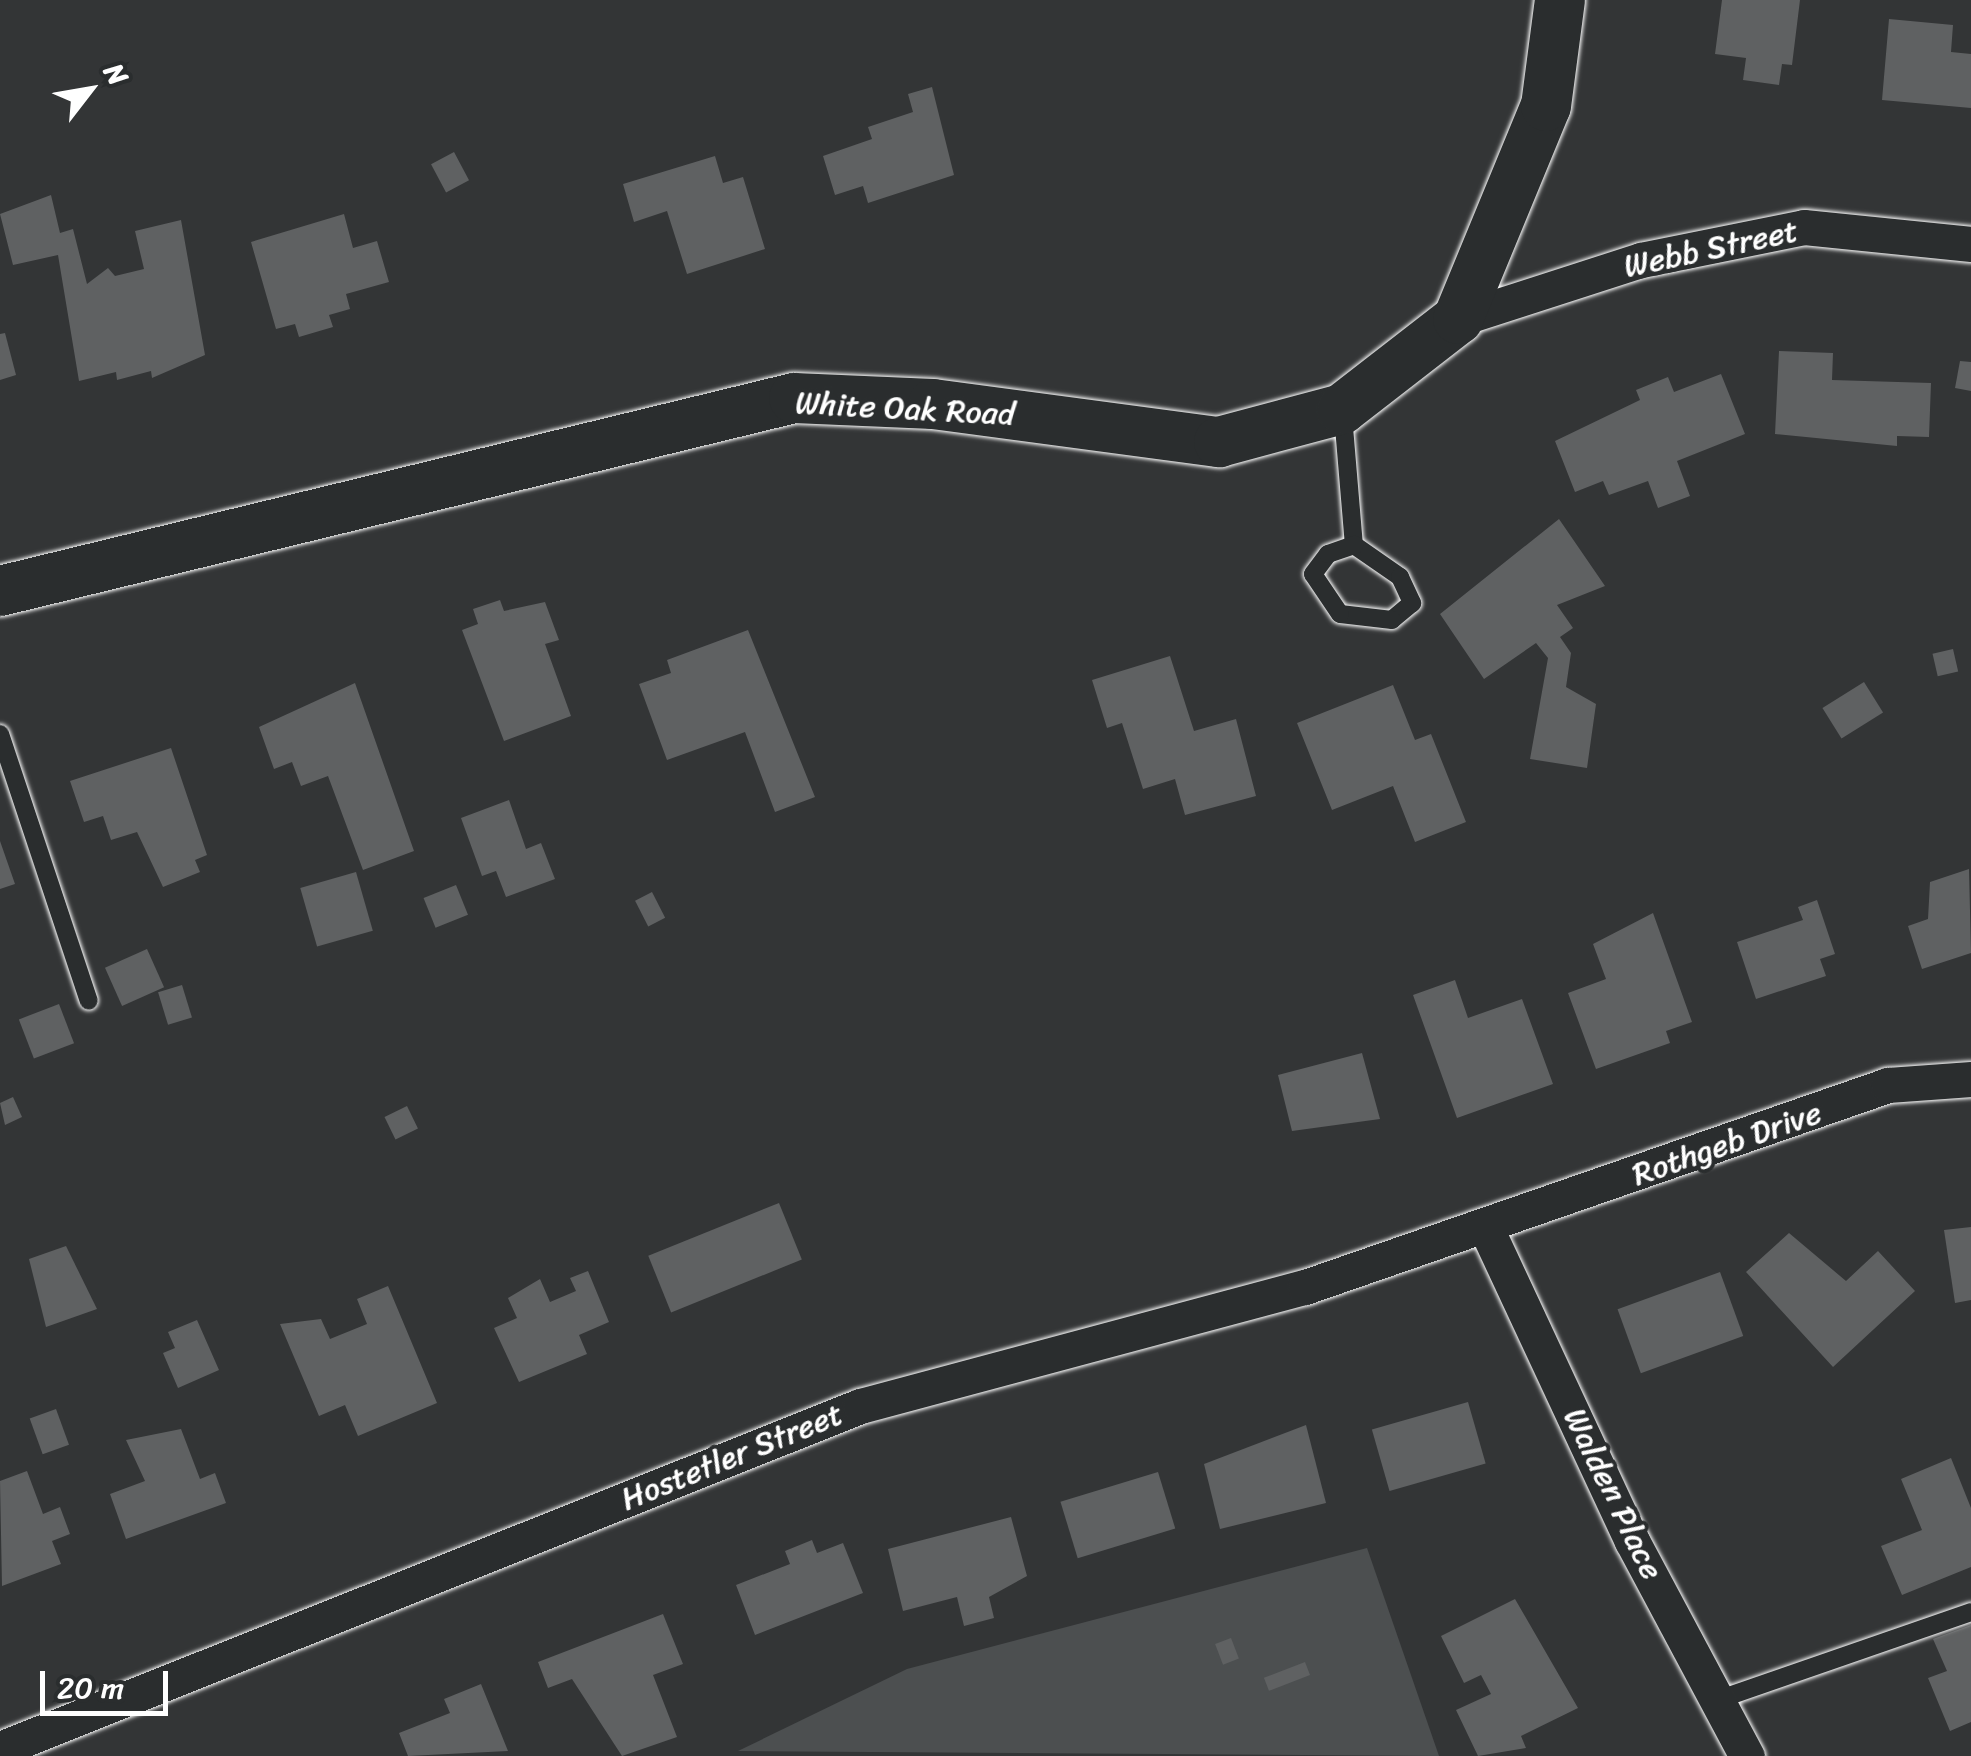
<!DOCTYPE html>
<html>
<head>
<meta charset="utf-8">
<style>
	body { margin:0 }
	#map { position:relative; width:1971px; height:1756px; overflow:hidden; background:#333536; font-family:Sriracha,sans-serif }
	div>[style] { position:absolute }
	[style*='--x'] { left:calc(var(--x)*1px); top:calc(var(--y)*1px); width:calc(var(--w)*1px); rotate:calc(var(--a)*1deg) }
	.green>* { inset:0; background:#4c4f50 }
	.building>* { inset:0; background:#5f6162; transform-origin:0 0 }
	.roads { filter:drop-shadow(0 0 2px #fff) drop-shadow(0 0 2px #fff) }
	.lane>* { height:18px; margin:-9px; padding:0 9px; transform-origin:9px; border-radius:9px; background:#2a2d2e }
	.street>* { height:35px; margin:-17.5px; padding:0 17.5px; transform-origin:17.5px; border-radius:17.5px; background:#2a2d2e }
	.secondary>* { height:50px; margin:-25px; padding:0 25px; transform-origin:25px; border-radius:25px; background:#2a2d2e }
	span { translate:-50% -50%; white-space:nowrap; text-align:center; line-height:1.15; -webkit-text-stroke:8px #2a2d2e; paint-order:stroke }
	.street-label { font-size:32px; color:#fff }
	.north { position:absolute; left:40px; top:40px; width:100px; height:100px; -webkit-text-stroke:8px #2a2d2e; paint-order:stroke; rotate:59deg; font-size:28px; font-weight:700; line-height:40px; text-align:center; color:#fff }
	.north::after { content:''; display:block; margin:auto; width:35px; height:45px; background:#fff; clip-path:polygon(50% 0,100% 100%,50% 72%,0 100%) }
	.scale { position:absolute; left:40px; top:1671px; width:128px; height:45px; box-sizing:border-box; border:5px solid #fff; border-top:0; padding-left:12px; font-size:30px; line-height:35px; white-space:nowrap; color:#fff; -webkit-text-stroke:8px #2a2d2e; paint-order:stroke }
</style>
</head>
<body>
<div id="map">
	<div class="green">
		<div style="clip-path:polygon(1367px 1548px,1439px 1756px,738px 1751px,907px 1669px)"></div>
	</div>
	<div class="building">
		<div style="clip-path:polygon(1722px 0,1800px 0,1792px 65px,1782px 64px,1779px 85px,1743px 80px,1746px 58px,1715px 54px)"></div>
		<div style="clip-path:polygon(1889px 19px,1953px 25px,1951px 52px,1971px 54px,1971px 108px,1882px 100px)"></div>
		<div style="clip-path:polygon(932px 87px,954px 175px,868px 203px,863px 186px,835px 195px,823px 156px,872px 139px,868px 127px,913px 112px,908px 94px)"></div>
		<div style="left:454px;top:152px;width:32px;height:26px;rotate:62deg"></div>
		<div style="clip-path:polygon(715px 156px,723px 183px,743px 177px,765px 249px,687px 274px,667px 211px,634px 222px,623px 184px)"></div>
		<div style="clip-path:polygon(51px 195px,60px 233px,73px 229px,87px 284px,108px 268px,115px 276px,144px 269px,135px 231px,181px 220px,205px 355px,152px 378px,151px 371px,117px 380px,116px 372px,79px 381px,58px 255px,13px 265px,0 214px)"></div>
		<div style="clip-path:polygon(344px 214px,353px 248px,377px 241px,389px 282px,346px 294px,350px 309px,329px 315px,333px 327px,299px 337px,295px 324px,276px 329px,251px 242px)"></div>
		<div style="clip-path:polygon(5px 333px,16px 375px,0 380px,0 334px)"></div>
		<div style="clip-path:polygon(1779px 351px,1833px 353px,1832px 380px,1931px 383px,1929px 437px,1897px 436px,1897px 446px,1775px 434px)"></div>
		<div style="clip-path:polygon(1960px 361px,1971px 362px,1971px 391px,1955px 388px)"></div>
		<div style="clip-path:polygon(1721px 374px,1745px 434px,1677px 461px,1690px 496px,1658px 508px,1648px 481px,1609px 495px,1603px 481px,1575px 492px,1555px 441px,1640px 400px,1636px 390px,1668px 377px,1674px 392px)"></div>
		<div style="clip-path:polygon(1559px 519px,1605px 586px,1557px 605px,1573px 628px,1560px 637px,1571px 653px,1566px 687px,1596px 704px,1587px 768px,1530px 759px,1548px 658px,1536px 643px,1484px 679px,1440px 614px)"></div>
		<div style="clip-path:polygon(500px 600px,504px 611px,545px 602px,559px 640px,545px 644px,571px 716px,504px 741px,462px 630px,478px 624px,473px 609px)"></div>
		<div style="clip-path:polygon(748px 630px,815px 797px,775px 812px,745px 732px,667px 760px,639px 684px,671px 673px,667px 660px)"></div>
		<div style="left:1953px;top:649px;width:23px;height:21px;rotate:77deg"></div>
		<div style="clip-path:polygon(1170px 656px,1194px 731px,1236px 719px,1256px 796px,1185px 815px,1175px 779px,1143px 789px,1122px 723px,1107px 728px,1092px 680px)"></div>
		<div style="left:1864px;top:682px;width:36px;height:49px;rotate:58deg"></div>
		<div style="clip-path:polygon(355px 683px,414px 851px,363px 870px,328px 776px,301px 786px,292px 762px,274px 769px,259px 727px)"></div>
		<div style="clip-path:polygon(1393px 685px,1415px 740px,1431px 734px,1466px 822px,1415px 842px,1393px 786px,1332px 810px,1297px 723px)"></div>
		<div style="clip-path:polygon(171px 748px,207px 855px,195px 860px,200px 872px,163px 887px,137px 832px,111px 840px,103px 816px,84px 822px,70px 781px)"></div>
		<div style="clip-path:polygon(509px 800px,526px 849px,541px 843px,555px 879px,506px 897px,496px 871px,482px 876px,461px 818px)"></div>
		<div style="clip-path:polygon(0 841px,15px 884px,0 889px)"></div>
		<div style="clip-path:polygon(1969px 869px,1971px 953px,1922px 969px,1908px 926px,1928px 919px,1930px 882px)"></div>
		<div style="left:356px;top:872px;width:61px;height:58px;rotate:74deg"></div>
		<div style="left:456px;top:885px;width:32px;height:35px;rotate:68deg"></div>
		<div style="left:652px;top:892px;width:29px;height:19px;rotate:63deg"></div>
		<div style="clip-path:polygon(1817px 900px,1835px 954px,1820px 959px,1826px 976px,1756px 999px,1737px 942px,1803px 920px,1798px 907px)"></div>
		<div style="clip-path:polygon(1653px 913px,1692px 1022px,1666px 1031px,1670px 1043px,1596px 1069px,1568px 993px,1606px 979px,1593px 944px)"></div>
		<div style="left:147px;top:949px;width:42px;height:46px;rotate:66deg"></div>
		<div style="clip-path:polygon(1455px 980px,1468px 1018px,1522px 999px,1553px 1084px,1457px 1118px,1413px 995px)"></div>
		<div style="left:182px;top:985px;width:34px;height:25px;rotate:73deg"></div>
		<div style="left:59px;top:1004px;width:42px;height:43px;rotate:69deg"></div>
		<div style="clip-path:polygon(1362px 1053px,1380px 1119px,1292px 1131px,1278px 1075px)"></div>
		<div style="clip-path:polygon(13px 1097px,22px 1117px,5px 1125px,0 1103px)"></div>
		<div style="left:407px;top:1106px;width:25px;height:25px;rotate:64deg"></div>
		<div style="left:779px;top:1203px;width:61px;height:141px;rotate:68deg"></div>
		<div style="clip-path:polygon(1971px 1227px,1971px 1300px,1955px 1303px,1944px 1230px)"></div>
		<div style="clip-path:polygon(1789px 1233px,1846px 1281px,1878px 1251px,1915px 1291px,1833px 1367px,1746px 1272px)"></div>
		<div style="clip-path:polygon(66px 1246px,97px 1309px,46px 1327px,29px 1259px)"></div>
		<div style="clip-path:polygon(588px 1271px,609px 1322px,579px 1335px,587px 1354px,519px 1382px,494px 1328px,517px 1318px,508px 1298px,540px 1279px,550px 1302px,576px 1291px,570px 1278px)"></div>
		<div style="left:1720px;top:1272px;width:68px;height:109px;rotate:70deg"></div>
		<div style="clip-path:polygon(388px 1286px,437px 1403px,358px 1436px,345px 1405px,319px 1416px,280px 1324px,321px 1319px,330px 1339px,367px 1324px,357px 1299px)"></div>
		<div style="clip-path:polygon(197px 1320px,219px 1370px,178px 1388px,163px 1353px,175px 1348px,168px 1332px)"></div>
		<div style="left:1468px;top:1402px;width:64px;height:100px;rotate:74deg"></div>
		<div style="left:56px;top:1409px;width:38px;height:28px;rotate:70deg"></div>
		<div style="clip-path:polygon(1306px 1425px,1326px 1503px,1220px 1529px,1204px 1464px)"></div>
		<div style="clip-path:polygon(181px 1429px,200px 1479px,215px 1473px,226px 1503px,126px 1539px,110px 1494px,145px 1481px,126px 1440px)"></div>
		<div style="clip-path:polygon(1951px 1458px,1971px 1508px,1971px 1567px,1902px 1595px,1881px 1546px,1922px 1530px,1901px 1479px)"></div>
		<div style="clip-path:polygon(27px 1471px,43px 1514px,60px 1507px,70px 1534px,52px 1541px,61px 1564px,2px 1586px,0 1481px)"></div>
		<div style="left:1158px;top:1472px;width:59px;height:102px;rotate:73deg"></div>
		<div style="clip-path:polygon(1011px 1517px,1027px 1576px,989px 1597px,994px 1618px,964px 1626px,957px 1597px,903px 1611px,888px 1549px)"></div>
		<div style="clip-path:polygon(812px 1540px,817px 1553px,843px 1543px,863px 1593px,755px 1635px,736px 1585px,790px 1564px,785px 1551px)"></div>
		<div style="clip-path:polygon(1515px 1599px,1578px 1708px,1521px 1736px,1526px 1748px,1478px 1756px,1456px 1710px,1491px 1694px,1481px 1675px,1464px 1683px,1441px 1636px)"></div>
		<div style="clip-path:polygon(663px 1614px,683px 1664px,653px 1675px,677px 1737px,622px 1756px,572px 1679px,548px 1688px,538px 1662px)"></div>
		<div style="clip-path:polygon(1971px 1625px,1971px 1722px,1950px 1731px,1928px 1678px,1947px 1671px,1933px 1639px)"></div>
		<div style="left:1231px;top:1638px;width:22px;height:17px;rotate:69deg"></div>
		<div style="left:1305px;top:1662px;width:14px;height:44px;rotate:69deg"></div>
		<div style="clip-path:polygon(481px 1684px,508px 1751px,408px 1756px,399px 1733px,450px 1713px,444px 1699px)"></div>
	</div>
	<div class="roads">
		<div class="lane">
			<div style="--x:1343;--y:415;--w:130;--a:85.2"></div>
			<div style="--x:1354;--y:545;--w:56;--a:34.8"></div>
			<div style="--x:1400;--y:577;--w:29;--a:65"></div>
			<div style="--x:1412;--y:603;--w:26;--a:140"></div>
			<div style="--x:1392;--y:620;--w:52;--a:-173.4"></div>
			<div style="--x:1340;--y:614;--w:48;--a:-124"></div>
			<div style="--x:1313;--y:574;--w:25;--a:-53"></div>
			<div style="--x:1328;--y:554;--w:28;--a:-19"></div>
			<div style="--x:0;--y:734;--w:281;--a:71.6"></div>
			<div style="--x:1720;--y:1699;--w:266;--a:-19.1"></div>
		</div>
		<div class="street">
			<div style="--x:1458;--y:319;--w:192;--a:-17.9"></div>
			<div style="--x:1641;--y:260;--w:166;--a:-11.4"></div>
			<div style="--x:1804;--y:227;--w:168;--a:5.8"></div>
			<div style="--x:1486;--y:1228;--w:345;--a:65"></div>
			<div style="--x:1632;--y:1541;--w:244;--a:61.9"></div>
			<div style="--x:0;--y:1749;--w:926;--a:-21.74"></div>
			<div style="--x:860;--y:1406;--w:461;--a:-15"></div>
			<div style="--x:1305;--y:1287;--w:617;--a:-19.11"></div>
			<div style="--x:1888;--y:1085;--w:83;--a:-4.1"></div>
		</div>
		<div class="secondary">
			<div style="--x:0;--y:591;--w:817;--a:-13.66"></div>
			<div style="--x:794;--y:398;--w:139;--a:2.5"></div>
			<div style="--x:933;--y:404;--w:289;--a:7.6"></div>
			<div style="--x:1219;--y:442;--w:127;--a:-15"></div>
			<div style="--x:1342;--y:409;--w:147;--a:-37.8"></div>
			<div style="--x:1458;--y:319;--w:230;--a:-67.6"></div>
			<div style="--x:1546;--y:106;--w:107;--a:-82.5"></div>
		</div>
	</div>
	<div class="street-label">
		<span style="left:1711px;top:249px;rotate:-12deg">Webb Street</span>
		<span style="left:905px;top:409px;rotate:3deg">White Oak Road</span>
		<span style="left:1727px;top:1144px;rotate:-19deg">Rothgeb Drive</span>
		<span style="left:732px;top:1457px;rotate:-22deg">Hostetler Street</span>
		<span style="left:1613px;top:1494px;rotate:64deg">Walden Place</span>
	</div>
	<div class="north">N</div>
	<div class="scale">20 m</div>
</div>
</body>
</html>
